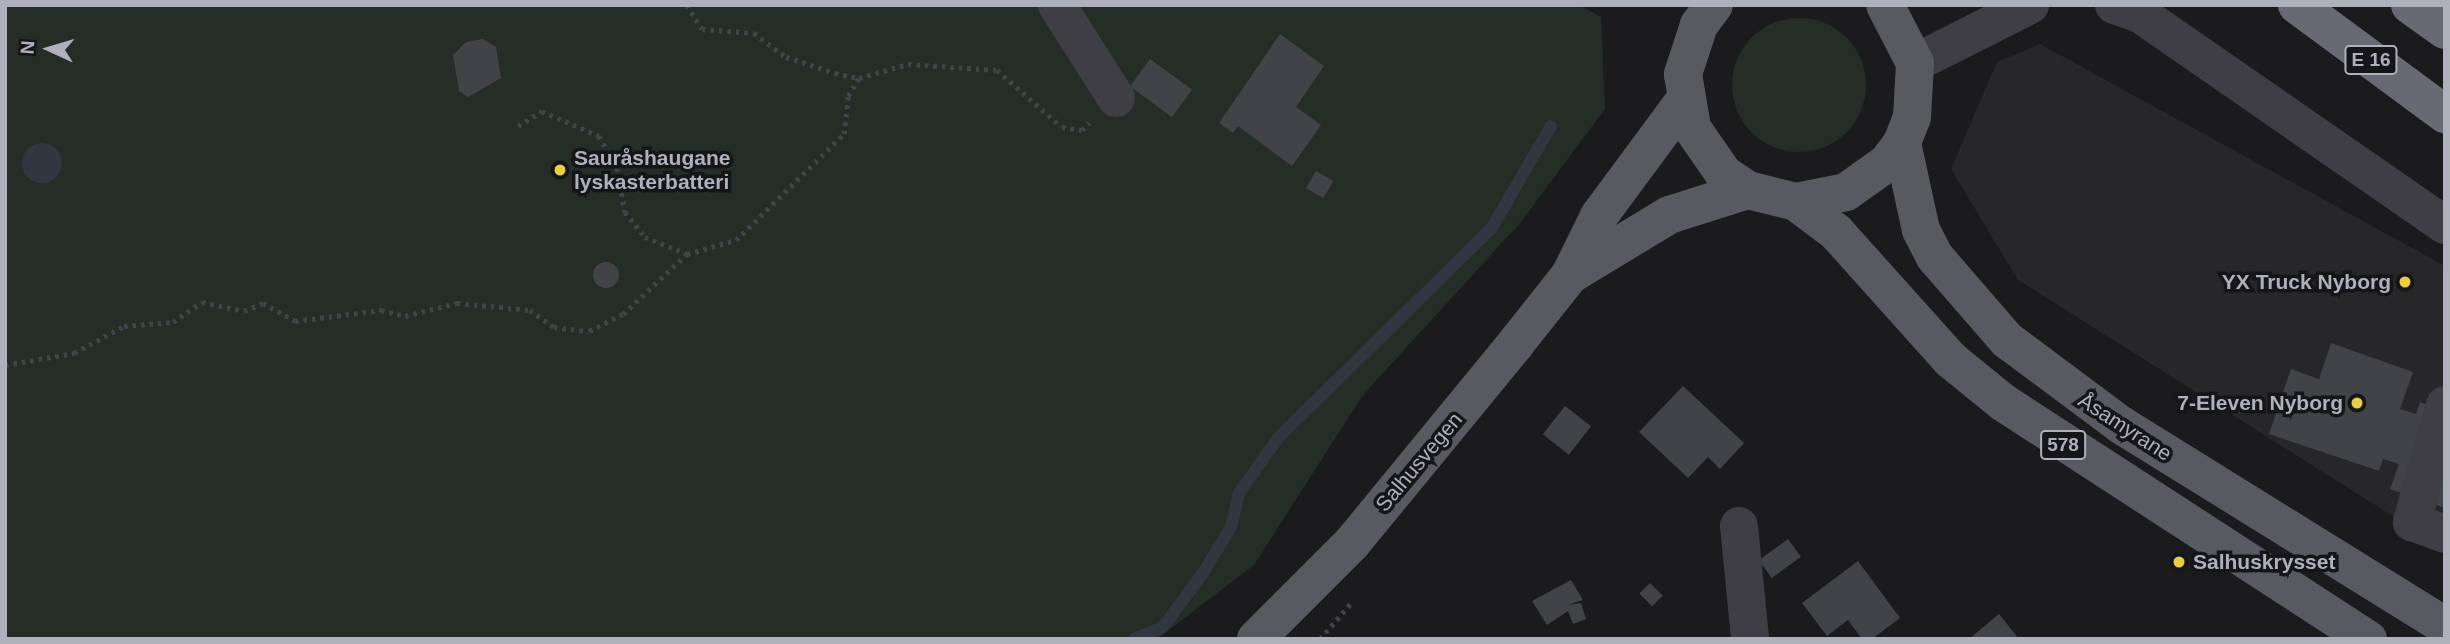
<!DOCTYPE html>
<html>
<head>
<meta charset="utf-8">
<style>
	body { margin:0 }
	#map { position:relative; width:2450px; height:644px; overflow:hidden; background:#1b1b1d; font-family:Helvetica,sans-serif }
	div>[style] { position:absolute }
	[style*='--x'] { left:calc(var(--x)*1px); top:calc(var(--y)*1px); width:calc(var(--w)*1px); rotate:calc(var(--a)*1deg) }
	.built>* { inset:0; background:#27272a }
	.green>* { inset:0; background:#252d27 }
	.round { border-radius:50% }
	.water>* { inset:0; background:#313741 }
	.stream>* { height:12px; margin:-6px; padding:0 6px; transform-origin:6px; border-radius:6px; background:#313741 }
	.building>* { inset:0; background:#424347; transform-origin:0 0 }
	.path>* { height:4.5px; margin-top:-2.25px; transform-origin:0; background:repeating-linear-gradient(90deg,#424349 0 3.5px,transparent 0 8.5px) }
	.minor>* { height:38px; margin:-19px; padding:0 19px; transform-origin:19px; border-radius:19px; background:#3e3e44 }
	.major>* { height:38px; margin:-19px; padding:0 19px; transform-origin:19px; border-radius:19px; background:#585961 }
	.highway>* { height:38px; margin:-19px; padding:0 19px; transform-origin:19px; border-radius:19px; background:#686973 }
	.dots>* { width:19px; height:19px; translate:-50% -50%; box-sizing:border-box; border:4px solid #161618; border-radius:50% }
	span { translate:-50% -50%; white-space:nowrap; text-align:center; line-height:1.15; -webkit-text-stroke:7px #161618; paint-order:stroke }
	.shield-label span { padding:2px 5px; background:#161618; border:2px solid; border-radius:5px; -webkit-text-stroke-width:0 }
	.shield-label { font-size:19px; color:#aeb0bc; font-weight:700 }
	.poi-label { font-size:21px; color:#aeb0bc; font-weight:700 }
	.left { translate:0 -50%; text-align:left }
	.right { translate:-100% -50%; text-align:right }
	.street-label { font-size:21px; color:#aeb0bc }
	.frame { position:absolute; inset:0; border:7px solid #aeb0bc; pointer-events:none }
	.north { position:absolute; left:14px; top:14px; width:70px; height:70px; -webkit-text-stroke:5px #161618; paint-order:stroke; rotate:274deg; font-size:19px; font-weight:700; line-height:28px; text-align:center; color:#aeb0bc }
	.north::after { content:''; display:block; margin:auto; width:24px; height:32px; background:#aeb0bc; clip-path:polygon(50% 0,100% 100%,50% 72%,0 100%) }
</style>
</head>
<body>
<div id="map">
	<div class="built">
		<div style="clip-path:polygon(2040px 44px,2445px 266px,2445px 549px,2018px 280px,1951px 169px,1997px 62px)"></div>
	</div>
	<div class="green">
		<div style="clip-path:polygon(5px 5px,1579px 5px,1601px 17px,1605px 109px,1520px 223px,1363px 395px,1254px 565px,1157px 639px,5px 639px)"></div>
		<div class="round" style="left:1732px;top:18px;width:134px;height:134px"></div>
	</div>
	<div class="water">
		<div class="round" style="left:22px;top:143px;width:40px;height:40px"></div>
	</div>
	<div class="stream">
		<div style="--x:1134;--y:639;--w:31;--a:-22"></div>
		<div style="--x:1163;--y:627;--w:67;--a:-53.5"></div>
		<div style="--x:1203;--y:573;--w:54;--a:-58.7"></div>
		<div style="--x:1231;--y:527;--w:35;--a:-77"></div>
		<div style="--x:1239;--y:493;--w:69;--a:-54.5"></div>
		<div style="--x:1279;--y:437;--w:297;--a:-44.5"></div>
		<div style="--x:1491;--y:229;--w:119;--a:-59.8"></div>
	</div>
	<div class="building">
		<div style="clip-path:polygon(1280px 34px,1324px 66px,1296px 107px,1321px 125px,1292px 166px,1238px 126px,1233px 133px,1219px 123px)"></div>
		<div style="clip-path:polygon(483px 39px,496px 47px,501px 78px,468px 97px,459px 91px,453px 55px,466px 42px)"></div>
		<div style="left:1150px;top:59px;width:52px;height:34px;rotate:36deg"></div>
		<div style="left:1316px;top:171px;width:20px;height:20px;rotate:30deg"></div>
		<div class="round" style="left:593px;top:262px;width:26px;height:26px"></div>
		<div style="clip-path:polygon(2331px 343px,2413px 372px,2400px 409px,2416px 414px,2420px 402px,2445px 411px,2445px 508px,2390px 489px,2399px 464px,2383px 459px,2379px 471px,2269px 434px,2291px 369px,2319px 379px)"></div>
		<div style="clip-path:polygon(1683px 386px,1744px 443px,1720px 469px,1708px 457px,1688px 478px,1639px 432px)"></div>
		<div style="left:1565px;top:406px;width:33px;height:36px;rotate:38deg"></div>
		<div style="left:1788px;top:539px;width:22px;height:36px;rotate:54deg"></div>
		<div style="clip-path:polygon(1858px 561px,1900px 618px,1872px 639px,1862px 639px,1848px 620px,1827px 636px,1802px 603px)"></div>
		<div style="clip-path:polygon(1571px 580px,1583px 600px,1567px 605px,1581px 603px,1586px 619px,1573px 624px,1568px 611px,1547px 625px,1532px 601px)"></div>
		<div style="left:1650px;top:583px;width:18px;height:15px;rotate:45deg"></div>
		<div style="clip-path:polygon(1999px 614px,2019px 639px,1969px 639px)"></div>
	</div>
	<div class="path">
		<div style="--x:687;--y:5;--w:28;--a:58"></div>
		<div style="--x:702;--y:29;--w:52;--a:4.4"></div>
		<div style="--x:754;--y:33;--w:40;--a:37"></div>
		<div style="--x:786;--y:57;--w:52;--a:18.1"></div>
		<div style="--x:835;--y:73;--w:25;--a:12"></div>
		<div style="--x:859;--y:78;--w:51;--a:-15.9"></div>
		<div style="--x:908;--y:64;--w:89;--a:3.9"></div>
		<div style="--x:997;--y:70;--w:86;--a:41.2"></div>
		<div style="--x:1062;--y:127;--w:20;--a:9"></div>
		<div style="--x:1082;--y:130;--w:10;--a:-45"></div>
		<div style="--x:518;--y:126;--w:28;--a:-32"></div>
		<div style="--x:542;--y:111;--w:62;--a:23.7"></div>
		<div style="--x:599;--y:136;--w:37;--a:61"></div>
		<div style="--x:617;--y:168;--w:45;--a:79.7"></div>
		<div style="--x:625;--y:212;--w:32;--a:51"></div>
		<div style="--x:645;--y:237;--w:45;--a:22"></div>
		<div style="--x:5;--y:365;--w:70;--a:-9.9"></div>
		<div style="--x:74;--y:353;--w:57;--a:-28.4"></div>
		<div style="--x:124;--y:326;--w:49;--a:-4.7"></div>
		<div style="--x:173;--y:322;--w:35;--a:-35"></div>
		<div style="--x:202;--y:302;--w:43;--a:12.1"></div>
		<div style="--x:244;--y:311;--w:21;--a:-23"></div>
		<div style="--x:263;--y:303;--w:37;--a:29"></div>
		<div style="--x:295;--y:321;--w:87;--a:-7.3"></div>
		<div style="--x:381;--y:310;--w:25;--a:14"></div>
		<div style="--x:405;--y:316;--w:54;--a:-14"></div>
		<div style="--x:457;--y:303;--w:73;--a:5.5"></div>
		<div style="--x:530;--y:310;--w:29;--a:35"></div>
		<div style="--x:554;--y:327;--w:35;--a:7"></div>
		<div style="--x:589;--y:331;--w:38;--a:-27"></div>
		<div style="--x:623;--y:314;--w:88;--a:-43.2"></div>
		<div style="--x:687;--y:254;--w:51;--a:-15.9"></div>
		<div style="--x:736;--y:240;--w:151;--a:-44.5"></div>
		<div style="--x:844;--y:134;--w:38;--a:-84"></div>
		<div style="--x:848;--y:96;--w:21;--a:-59"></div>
		<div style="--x:1320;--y:639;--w:48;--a:-49.3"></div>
	</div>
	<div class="minor">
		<div style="--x:1057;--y:5;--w:110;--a:57.6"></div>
		<div style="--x:2114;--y:5;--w:28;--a:19"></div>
		<div style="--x:2140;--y:14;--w:371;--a:34.7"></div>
		<div style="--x:1915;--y:63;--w:129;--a:-26.8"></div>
		<div style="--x:2445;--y:405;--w:122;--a:105.8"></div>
		<div style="--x:2412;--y:522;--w:35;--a:20"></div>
		<div style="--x:1739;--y:526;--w:114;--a:84.4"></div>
	</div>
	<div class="major">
		<div style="--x:1714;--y:5;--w:25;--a:127"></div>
		<div style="--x:1699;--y:25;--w:52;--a:108.1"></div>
		<div style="--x:1683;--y:74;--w:55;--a:80.5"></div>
		<div style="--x:1692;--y:128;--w:56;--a:55.2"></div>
		<div style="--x:1724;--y:174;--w:29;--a:34"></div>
		<div style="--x:1748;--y:190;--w:49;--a:14"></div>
		<div style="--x:1796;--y:202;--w:51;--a:-11.3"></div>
		<div style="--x:1846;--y:192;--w:50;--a:-35.3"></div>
		<div style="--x:1887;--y:163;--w:25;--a:-53"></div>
		<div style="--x:1902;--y:143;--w:28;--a:-69"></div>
		<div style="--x:1912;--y:117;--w:54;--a:-86.8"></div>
		<div style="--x:1915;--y:63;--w:65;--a:-117.3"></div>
		<div style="--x:1902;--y:143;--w:89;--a:77.7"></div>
		<div style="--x:1921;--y:230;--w:30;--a:63"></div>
		<div style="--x:1935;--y:257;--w:110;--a:49.1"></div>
		<div style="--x:2007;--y:340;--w:142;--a:36.7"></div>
		<div style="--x:2121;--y:425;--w:381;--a:31.8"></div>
		<div style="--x:1796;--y:202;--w:50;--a:36.9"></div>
		<div style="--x:1836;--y:232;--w:172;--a:48.1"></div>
		<div style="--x:1951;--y:360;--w:68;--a:39.1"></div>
		<div style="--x:2004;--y:403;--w:434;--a:33"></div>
		<div style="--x:1570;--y:275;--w:116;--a:-31.2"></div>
		<div style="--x:1669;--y:215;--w:83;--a:-17.6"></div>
		<div style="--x:1256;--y:639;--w:136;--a:-45"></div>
		<div style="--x:1352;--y:543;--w:259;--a:-50.6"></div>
		<div style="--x:1516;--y:343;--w:87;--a:-51.5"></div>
		<div style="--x:1570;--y:275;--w:66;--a:-63.8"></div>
		<div style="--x:1599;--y:216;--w:143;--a:-53.5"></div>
	</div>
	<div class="highway">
		<div style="--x:2297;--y:5;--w:184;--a:36.4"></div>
		<div style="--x:2410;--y:5;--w:43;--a:35.5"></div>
	</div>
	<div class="dots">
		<div style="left:560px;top:170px;background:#ebcc45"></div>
		<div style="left:2405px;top:282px;background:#ebcc45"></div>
		<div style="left:2357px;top:403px;background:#ebcc45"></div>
		<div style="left:2179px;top:562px;background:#ebcc45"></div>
	</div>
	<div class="shield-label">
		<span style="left:2371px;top:60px">E 16</span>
		<span style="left:2063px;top:445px">578</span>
	</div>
	<div class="poi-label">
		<span class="left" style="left:574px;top:170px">Sauråshaugane<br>lyskasterbatteri</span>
		<span class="right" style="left:2391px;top:282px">YX Truck Nyborg</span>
		<span class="right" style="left:2343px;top:403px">7-Eleven Nyborg</span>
		<span class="left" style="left:2193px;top:562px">Salhuskrysset</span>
	</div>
	<div class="street-label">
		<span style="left:2125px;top:427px;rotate:33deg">Åsamyrane</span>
		<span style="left:1419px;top:462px;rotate:-50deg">Salhusvegen</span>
	</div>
	<div class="frame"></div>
	<div class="north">N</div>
</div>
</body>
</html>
